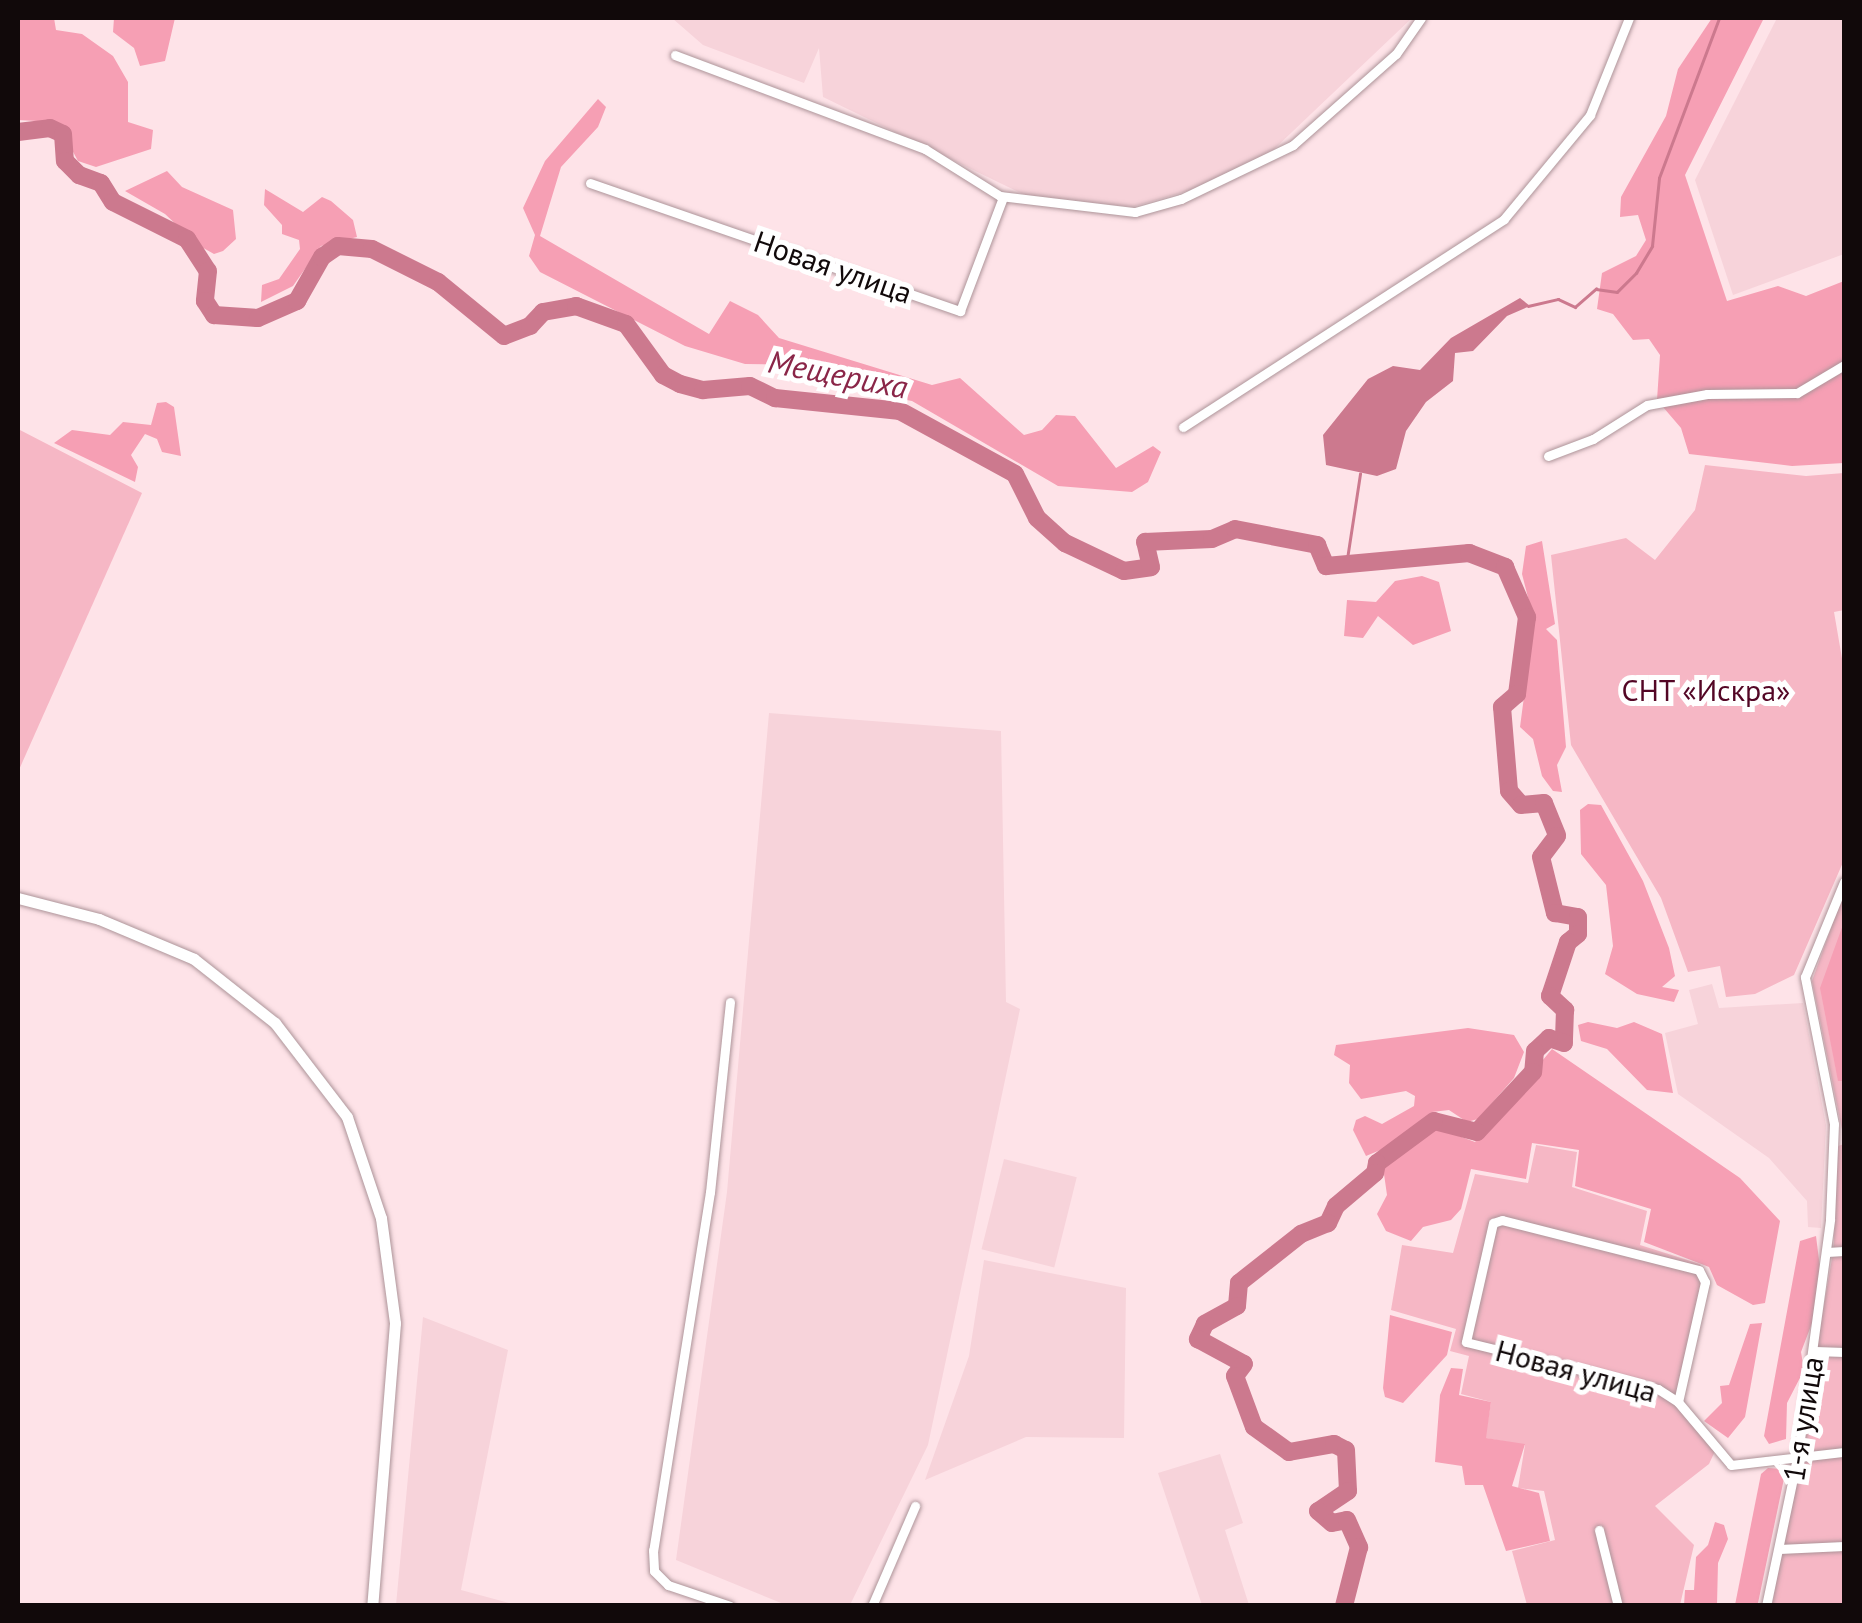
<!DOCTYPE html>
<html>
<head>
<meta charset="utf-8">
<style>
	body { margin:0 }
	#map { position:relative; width:1862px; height:1623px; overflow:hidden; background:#fee3e8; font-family:"PT Sans",sans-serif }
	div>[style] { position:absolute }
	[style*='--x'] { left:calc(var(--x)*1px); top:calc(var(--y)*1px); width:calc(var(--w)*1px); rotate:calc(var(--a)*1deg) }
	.built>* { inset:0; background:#f7d3da; transform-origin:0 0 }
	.green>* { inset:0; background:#f6b7c5 }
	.forest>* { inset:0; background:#f69fb4 }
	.water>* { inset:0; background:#cc798e }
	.stream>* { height:2.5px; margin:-1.25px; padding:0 1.25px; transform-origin:1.25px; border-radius:1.25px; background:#cc798e }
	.river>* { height:18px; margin:-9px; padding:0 9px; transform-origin:9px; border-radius:9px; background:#cc798e }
	.roads { filter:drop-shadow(0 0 2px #ad9499) drop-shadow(0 0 2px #ad9499) }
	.street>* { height:9px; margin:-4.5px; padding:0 4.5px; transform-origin:4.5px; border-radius:4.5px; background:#fff }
	.secondary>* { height:11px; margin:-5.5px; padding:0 5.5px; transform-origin:5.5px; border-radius:5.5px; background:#fff }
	span { translate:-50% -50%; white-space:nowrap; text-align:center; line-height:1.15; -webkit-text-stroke:10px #fff; paint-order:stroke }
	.street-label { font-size:30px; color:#11090a }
	.park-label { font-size:30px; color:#530625 }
	.water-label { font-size:32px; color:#8a2648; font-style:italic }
	.frame { position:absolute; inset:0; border:20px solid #11090a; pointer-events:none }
</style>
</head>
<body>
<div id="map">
	<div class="built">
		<div style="clip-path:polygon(672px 18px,1412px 18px,1272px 151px,1215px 183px,1132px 207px,1027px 196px,823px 97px,819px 48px,804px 83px,703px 45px)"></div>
		<div style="clip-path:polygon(1777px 18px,1844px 18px,1844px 254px,1733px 295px,1695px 180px)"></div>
		<div style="clip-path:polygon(769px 713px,1001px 731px,1006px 1002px,1020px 1009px,928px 1445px,850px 1605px,786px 1605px,676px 1560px,727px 1192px)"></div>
		<div style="clip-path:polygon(1712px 984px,1719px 1008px,1803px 1003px,1826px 1125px,1821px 1228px,1808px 1227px,1807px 1201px,1769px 1158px,1678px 1094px,1665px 1033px,1698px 1024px,1689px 990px)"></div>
		<div style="left:1004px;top:1159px;width:75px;height:93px;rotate:14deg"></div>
		<div style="clip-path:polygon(984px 1260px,1126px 1288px,1124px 1438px,1026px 1437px,925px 1480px,969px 1356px)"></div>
		<div style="clip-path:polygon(423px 1317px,508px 1350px,461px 1590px,517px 1605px,396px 1605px)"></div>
		<div style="clip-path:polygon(1220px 1454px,1243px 1523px,1225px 1530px,1249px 1605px,1202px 1605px,1158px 1473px)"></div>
	</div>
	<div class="green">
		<div style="clip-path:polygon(18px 429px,142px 493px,18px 772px)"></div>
		<div style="clip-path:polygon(1705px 465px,1806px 476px,1844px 473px,1844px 610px,1834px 612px,1844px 670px,1844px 860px,1794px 975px,1755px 994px,1726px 997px,1720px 966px,1688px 972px,1661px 898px,1571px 745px,1551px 555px,1626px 538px,1655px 560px,1695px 510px)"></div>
		<div style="clip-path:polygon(1844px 892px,1844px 1134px,1843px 1135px,1812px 981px)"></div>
		<div style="clip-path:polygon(1844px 1144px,1844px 1605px,1772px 1606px,1834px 1247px,1835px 1147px)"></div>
		<div style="clip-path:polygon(1536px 1145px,1577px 1152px,1572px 1187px,1647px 1211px,1640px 1245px,1700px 1264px,1709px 1280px,1678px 1397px,1716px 1449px,1709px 1464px,1655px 1506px,1694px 1545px,1680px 1605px,1527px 1605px,1512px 1551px,1555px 1540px,1544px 1491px,1518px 1488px,1525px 1445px,1485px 1438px,1491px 1402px,1461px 1394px,1469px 1356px,1450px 1351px,1456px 1329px,1391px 1310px,1402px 1245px,1453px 1253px,1475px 1174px,1528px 1183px)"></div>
	</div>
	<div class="forest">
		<div style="clip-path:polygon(18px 18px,54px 18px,56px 30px,82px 34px,113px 56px,128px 82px,128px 122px,153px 130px,151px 149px,96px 167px,78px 161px,57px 122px,18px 120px)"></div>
		<div style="clip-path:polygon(114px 18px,175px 18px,165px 61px,140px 66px,134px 48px,113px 32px)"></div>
		<div style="clip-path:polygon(1712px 18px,1764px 18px,1685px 175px,1727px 301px,1778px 286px,1806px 296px,1844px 281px,1844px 463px,1792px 466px,1689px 454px,1681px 428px,1657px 400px,1660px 355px,1649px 339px,1633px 340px,1613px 314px,1597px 309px,1602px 273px,1636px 256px,1646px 240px,1638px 215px,1620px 217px,1621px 197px,1666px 116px,1678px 69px)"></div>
		<div style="clip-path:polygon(598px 99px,606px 107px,598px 127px,561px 167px,540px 236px,709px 334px,730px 301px,758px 315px,779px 338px,932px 385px,960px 378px,1024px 435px,1042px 430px,1056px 415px,1075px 416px,1116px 468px,1153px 446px,1161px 452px,1148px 482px,1132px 492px,1058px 486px,912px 401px,838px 388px,803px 365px,745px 364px,685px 346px,540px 272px,529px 256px,535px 235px,523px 208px,545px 161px)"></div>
		<div style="clip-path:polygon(167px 171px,182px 187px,233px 210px,236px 239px,223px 251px,214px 254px,198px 245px,165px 214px,125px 191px)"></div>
		<div style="clip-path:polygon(265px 189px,303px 212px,322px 197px,331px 201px,353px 220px,357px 237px,321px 246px,293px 286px,261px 302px,262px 285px,279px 279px,300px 249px,299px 240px,282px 234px,282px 225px,264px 205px)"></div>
		<div style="clip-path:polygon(166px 402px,174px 407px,181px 456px,162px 452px,157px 439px,145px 434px,131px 455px,138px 467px,135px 482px,54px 443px,72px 430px,110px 435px,123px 422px,151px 425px,157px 403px)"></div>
		<div style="clip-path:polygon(1542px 541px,1555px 624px,1546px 629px,1557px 640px,1566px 747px,1557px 765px,1562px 792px,1553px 791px,1542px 776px,1533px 739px,1520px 727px,1534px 621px,1522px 574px,1526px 546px)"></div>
		<div style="clip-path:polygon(1422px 576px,1439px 582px,1451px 631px,1413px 645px,1378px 616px,1363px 638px,1344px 636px,1347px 600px,1376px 602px,1395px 581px)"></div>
		<div style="clip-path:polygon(1588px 804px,1601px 805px,1643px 881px,1669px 948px,1675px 976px,1662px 987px,1679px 990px,1674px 1002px,1637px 994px,1605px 974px,1613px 946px,1606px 885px,1581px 854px,1580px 810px)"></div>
		<div style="clip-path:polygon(1844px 922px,1844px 1081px,1838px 1081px,1820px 988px)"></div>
		<div style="clip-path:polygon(1588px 1022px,1617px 1028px,1634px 1022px,1662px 1034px,1673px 1093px,1647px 1090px,1607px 1049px,1581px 1041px,1578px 1025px)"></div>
		<div style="clip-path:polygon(1468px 1028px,1514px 1035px,1524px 1052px,1514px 1078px,1478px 1119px,1467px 1122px,1449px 1110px,1432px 1112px,1390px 1146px,1366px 1156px,1353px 1130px,1356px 1120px,1365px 1116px,1382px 1124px,1414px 1106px,1415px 1096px,1406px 1091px,1361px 1099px,1349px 1083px,1350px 1065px,1334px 1055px,1336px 1045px)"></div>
		<div style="clip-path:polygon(1552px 1049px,1740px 1178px,1780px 1221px,1765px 1303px,1753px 1305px,1717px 1285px,1709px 1267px,1644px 1242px,1651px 1209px,1575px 1186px,1579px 1150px,1532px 1143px,1526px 1179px,1471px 1169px,1461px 1209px,1451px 1220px,1423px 1227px,1411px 1241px,1386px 1231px,1377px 1214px,1387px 1195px,1383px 1167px,1435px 1127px,1475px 1142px)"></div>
		<div style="clip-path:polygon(1816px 1236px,1820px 1268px,1814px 1318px,1801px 1352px,1804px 1370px,1787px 1403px,1786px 1439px,1769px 1444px,1764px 1436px,1800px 1241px)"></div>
		<div style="clip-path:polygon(1390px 1315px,1452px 1332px,1447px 1355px,1403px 1403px,1385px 1397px,1383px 1388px)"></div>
		<div style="clip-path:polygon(1762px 1323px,1745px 1417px,1728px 1438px,1704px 1421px,1722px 1403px,1720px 1386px,1729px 1385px,1750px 1324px)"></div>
		<div style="clip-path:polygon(1451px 1368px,1463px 1369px,1459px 1395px,1491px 1402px,1486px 1438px,1525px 1444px,1512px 1486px,1539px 1493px,1550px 1541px,1506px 1551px,1483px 1485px,1465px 1485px,1462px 1466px,1435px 1462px,1440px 1395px)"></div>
		<div style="clip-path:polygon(1768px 1468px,1786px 1469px,1758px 1603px,1735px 1605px,1761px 1474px)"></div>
		<div style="clip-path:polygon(1715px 1522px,1724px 1525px,1728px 1539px,1718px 1563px,1717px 1605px,1684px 1605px,1685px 1590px,1694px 1590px,1696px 1557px,1708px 1545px)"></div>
	</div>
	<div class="water">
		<div style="clip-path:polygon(1520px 298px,1530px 306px,1507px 316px,1473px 351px,1455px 353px,1453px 381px,1426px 402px,1406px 431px,1396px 469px,1377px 476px,1326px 465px,1323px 435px,1368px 379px,1393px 366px,1420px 370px,1451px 338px)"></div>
	</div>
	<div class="stream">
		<div style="--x:1528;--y:306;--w:31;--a:-13"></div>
		<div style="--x:1558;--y:299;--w:19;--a:25"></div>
		<div style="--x:1575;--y:307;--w:28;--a:-41"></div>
		<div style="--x:1596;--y:289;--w:21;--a:8"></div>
		<div style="--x:1617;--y:292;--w:27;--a:-45"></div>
		<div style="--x:1636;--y:273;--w:31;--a:-59"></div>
		<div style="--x:1652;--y:246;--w:68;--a:-84.1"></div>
		<div style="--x:1659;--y:178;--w:171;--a:-69.4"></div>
		<div style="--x:1347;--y:559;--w:86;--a:-81.3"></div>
	</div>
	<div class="river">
		<div style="--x:18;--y:132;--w:32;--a:-7"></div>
		<div style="--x:50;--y:128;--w:14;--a:25"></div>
		<div style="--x:63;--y:134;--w:27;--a:86"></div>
		<div style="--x:65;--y:161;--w:20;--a:45"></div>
		<div style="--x:79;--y:175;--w:23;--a:20"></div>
		<div style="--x:101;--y:183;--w:22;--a:58"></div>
		<div style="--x:113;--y:202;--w:83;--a:26.6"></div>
		<div style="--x:187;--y:239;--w:38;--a:57"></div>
		<div style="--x:208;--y:271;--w:30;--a:96"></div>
		<div style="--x:205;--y:301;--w:17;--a:57"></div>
		<div style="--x:214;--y:315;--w:44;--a:3.9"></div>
		<div style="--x:258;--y:318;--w:43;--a:-23.6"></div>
		<div style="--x:297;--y:301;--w:51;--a:-60.4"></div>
		<div style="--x:322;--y:257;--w:19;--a:-35"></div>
		<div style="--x:338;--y:246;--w:34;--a:5"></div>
		<div style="--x:372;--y:249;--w:74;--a:26.6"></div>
		<div style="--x:438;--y:282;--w:85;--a:39.3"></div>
		<div style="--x:504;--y:336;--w:28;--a:-21"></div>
		<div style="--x:530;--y:326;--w:19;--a:-47"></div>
		<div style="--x:543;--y:312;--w:34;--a:-10"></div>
		<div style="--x:576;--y:306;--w:53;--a:19.8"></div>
		<div style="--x:626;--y:324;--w:63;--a:54"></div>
		<div style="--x:663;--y:375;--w:19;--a:28"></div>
		<div style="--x:680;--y:384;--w:24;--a:15"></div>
		<div style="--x:703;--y:390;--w:47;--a:-4.9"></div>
		<div style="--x:750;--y:386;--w:28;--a:26"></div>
		<div style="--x:775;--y:398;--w:126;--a:5.9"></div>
		<div style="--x:900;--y:411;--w:131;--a:28.7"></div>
		<div style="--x:1015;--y:474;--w:49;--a:63.4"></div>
		<div style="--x:1037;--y:518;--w:38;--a:42"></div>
		<div style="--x:1065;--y:543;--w:65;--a:25.4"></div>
		<div style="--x:1124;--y:571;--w:27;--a:-8"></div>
		<div style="--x:1151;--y:567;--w:26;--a:-103"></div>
		<div style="--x:1145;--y:542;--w:67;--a:-2.6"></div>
		<div style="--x:1212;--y:539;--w:25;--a:-23"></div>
		<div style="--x:1235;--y:529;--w:84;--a:11"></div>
		<div style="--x:1317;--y:545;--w:23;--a:67"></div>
		<div style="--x:1326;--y:566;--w:144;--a:-5.2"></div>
		<div style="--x:1469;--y:553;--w:39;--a:21"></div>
		<div style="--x:1505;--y:567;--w:55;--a:66.3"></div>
		<div style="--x:1527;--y:617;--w:78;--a:97.4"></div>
		<div style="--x:1517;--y:694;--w:20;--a:139"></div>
		<div style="--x:1502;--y:707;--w:84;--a:85.2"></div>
		<div style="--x:1509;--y:791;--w:18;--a:49"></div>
		<div style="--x:1521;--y:805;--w:23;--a:-5"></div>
		<div style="--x:1544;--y:803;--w:35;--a:68"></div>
		<div style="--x:1557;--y:836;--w:26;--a:127"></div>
		<div style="--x:1541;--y:857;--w:58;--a:76"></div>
		<div style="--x:1555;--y:913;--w:23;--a:10"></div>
		<div style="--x:1578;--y:917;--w:17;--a:90"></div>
		<div style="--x:1578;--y:934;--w:13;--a:141"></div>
		<div style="--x:1568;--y:942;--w:57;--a:108.4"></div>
		<div style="--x:1550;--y:996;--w:21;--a:43"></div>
		<div style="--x:1565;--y:1010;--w:33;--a:92"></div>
		<div style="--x:1564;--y:1043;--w:16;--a:-162"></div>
		<div style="--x:1549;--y:1038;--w:19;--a:137"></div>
		<div style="--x:1535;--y:1051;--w:21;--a:95"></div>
		<div style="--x:1533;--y:1072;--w:82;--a:133"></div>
		<div style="--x:1477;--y:1132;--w:44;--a:-165.7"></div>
		<div style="--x:1434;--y:1121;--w:71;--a:143.6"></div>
		<div style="--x:1377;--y:1163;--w:10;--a:101"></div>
		<div style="--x:1375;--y:1173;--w:51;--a:139.8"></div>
		<div style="--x:1336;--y:1206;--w:19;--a:115"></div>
		<div style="--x:1328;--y:1223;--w:29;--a:158"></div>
		<div style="--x:1301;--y:1234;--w:79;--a:141.7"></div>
		<div style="--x:1239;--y:1283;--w:23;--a:95"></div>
		<div style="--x:1237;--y:1306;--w:37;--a:151"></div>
		<div style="--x:1205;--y:1324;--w:17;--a:115"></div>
		<div style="--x:1198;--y:1339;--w:52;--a:28.5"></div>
		<div style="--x:1244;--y:1364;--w:15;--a:127"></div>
		<div style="--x:1235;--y:1376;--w:54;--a:69.6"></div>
		<div style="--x:1254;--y:1427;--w:43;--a:35.5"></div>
		<div style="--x:1289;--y:1452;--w:46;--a:-10.1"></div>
		<div style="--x:1334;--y:1444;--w:13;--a:27"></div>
		<div style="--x:1346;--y:1450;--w:41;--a:87.2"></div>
		<div style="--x:1348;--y:1491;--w:36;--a:146"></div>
		<div style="--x:1318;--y:1511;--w:18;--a:41"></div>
		<div style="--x:1332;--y:1523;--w:15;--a:-11"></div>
		<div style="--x:1347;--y:1520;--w:30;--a:66"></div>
		<div style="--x:1359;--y:1547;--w:61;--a:104.3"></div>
	</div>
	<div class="roads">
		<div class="street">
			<div style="--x:675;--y:55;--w:267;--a:20.6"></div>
			<div style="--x:925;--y:149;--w:89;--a:32.1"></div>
			<div style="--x:1000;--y:196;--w:136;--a:6.8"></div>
			<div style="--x:1135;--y:212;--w:48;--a:-15.8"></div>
			<div style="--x:1181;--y:199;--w:124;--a:-25.7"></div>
			<div style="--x:1293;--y:145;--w:137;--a:-41.5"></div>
			<div style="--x:1396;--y:54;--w:44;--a:-55.2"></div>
			<div style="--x:590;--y:183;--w:392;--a:19.1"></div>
			<div style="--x:960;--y:311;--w:122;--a:-69.3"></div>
			<div style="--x:1183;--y:427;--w:382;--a:-32.9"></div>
			<div style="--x:1504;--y:219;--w:135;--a:-50.4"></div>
			<div style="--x:1590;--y:115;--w:105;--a:-68.1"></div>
			<div style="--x:1548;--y:456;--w:48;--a:-20.7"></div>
			<div style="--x:1593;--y:439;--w:64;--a:-32.2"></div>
			<div style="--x:1647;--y:405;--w:61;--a:-10.4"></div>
			<div style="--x:1707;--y:394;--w:90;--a:-0.6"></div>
			<div style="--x:1797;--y:393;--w:55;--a:-30.8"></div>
			<div style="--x:730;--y:1002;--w:191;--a:96"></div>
			<div style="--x:710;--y:1192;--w:363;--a:99"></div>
			<div style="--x:653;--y:1550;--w:21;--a:87"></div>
			<div style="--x:654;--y:1571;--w:20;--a:45"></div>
			<div style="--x:668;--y:1585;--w:65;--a:18.7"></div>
			<div style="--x:1827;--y:1252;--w:17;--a:-3"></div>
			<div style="--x:1815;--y:1351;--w:29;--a:2"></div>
			<div style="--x:1678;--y:1402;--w:123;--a:-77.3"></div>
			<div style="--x:1705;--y:1282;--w:13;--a:-117"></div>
			<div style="--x:1699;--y:1270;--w:203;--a:-165.8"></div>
			<div style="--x:1502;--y:1220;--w:9;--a:162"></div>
			<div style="--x:1493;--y:1223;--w:122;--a:102.8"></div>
			<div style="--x:1466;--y:1342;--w:198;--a:13.8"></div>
			<div style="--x:1658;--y:1389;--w:24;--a:33"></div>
			<div style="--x:1678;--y:1402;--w:82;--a:49.9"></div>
			<div style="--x:1731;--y:1465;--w:114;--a:-6.6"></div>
			<div style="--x:1599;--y:1530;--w:78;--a:76"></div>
			<div style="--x:1779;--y:1549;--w:65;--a:-2.6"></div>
			<div style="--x:872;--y:1606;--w:109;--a:-66.7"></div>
			<div style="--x:1766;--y:1606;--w:155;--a:-78.1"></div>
			<div style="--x:1798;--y:1454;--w:237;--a:-82.2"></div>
			<div style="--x:1830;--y:1219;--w:95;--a:-87.6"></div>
			<div style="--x:1834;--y:1124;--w:150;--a:-101.2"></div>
			<div style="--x:1805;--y:977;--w:103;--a:-67.7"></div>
		</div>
		<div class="secondary">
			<div style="--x:18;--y:898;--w:84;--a:14.5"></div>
			<div style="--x:99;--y:919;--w:103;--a:22.8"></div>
			<div style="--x:194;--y:959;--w:103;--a:38.3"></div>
			<div style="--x:275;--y:1023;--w:118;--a:52.5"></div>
			<div style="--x:347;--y:1117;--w:107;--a:71.4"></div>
			<div style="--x:381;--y:1218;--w:106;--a:82.4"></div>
			<div style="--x:395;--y:1323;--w:284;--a:94.6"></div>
		</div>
	</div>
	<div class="street-label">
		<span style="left:833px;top:267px;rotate:19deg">Новая улица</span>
		<span style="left:1576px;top:1371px;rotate:15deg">Новая улица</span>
		<span style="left:1803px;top:1419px;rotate:-81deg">1-я улица</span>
	</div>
	<div class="park-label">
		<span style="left:1706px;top:690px">СНТ «Искра»</span>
	</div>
	<div class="water-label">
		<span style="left:838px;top:374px;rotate:11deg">Мещериха</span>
	</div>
	<div class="frame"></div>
</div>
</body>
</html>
